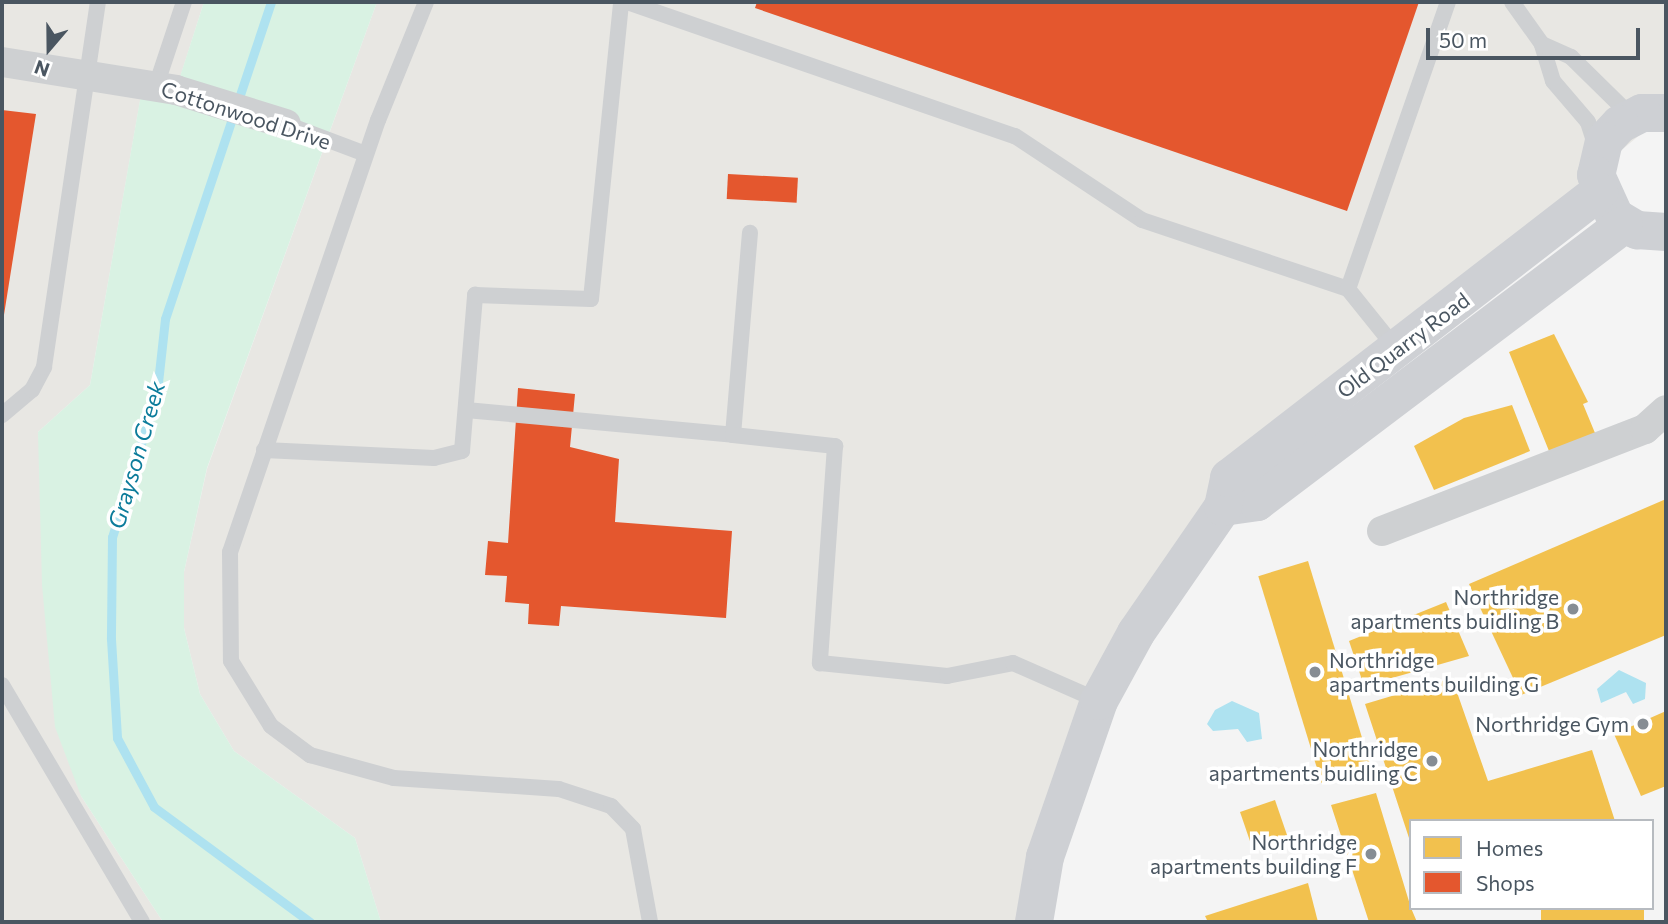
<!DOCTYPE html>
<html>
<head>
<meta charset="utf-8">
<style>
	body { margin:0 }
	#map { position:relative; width:1668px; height:924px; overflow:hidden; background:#f4f4f4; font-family:Commissioner,sans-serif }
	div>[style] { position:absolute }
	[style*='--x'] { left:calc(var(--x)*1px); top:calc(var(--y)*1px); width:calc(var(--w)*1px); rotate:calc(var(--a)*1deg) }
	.commercial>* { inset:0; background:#e8e7e3 }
	.green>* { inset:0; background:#d9f2e3 }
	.water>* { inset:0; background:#aee2f0 }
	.homes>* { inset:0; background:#f2c14e; transform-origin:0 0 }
	.shops>* { inset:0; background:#e4572e; transform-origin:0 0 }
	.stream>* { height:9px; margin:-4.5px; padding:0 4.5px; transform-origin:4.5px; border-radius:4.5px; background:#aee2f0 }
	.lane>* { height:16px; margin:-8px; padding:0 8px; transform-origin:8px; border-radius:8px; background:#ced0d2 }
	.street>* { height:30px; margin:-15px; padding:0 15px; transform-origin:15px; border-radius:15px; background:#ced0d2 }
	.secondary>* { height:38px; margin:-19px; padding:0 19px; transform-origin:19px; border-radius:19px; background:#ced0d4 }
	.dots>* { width:19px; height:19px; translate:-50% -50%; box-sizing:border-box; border:4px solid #fff; border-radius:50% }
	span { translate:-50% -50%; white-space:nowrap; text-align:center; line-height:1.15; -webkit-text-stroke:7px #fff; paint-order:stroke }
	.street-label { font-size:21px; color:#4a5661 }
	.poi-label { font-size:21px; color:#4a5661 }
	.right { translate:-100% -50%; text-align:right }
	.left { translate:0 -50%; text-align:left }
	.water-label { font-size:23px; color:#0c7c9b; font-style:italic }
	.frame { position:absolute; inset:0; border:4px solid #4a5661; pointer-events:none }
	.legend { position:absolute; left:1409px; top:819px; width:245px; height:91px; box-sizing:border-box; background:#fff; border:2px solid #b7bbc0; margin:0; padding:9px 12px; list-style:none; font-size:21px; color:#4a5661 }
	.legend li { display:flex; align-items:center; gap:14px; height:35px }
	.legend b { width:35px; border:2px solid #b7bbc0 }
	.north { position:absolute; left:14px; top:14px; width:70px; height:70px; -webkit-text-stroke:5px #fff; paint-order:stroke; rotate:200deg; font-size:19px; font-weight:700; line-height:28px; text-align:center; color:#4a5661 }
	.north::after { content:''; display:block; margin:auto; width:24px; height:32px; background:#4a5661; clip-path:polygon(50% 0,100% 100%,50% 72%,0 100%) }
	.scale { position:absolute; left:1426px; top:28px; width:214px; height:32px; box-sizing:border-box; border:4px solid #4a5661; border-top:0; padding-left:9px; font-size:21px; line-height:24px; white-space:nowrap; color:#4a5661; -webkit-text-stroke:5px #fff; paint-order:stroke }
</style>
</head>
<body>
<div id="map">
	<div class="commercial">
		<div style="clip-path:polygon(2px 2px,204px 2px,176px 90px,143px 84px,90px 385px,38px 432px,81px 796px,163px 922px,2px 922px)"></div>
		<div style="clip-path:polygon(377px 2px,1666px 2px,1666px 113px,1229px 478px,1136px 633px,1034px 922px,381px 922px,355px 838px,234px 751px,200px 694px,184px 628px,184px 572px,207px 469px)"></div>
	</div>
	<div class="green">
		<div style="clip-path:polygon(204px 2px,377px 2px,207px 468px,184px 572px,184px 628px,200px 694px,234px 751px,355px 838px,381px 922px,163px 922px,81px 796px,55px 727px,42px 585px,38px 432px,90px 385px,143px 83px,176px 89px)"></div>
	</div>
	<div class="water">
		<div style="clip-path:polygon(1619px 670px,1646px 683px,1645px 699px,1633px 704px,1626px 692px,1601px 703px,1597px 689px)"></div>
		<div style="clip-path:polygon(1232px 701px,1259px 713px,1262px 739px,1247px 742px,1238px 729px,1213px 731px,1207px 724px,1215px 710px)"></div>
	</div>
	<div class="homes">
		<div style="clip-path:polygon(1554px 334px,1588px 402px,1583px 404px,1595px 433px,1549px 451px,1509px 352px)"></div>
		<div style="clip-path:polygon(1512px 405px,1530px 451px,1434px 490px,1414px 446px,1464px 418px)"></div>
		<div style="clip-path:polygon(1666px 499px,1666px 635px,1521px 695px,1469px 584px)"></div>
		<div style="left:1308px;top:561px;width:216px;height:52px;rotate:73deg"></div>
		<div style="clip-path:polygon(1446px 602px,1469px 656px,1364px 686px,1349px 641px)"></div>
		<div style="clip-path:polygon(1452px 678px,1488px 781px,1592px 750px,1615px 821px,1411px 821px,1410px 841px,1365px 704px)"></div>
		<div style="clip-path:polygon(1666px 711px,1666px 786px,1641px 796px,1614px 734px)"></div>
		<div style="clip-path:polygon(1376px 793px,1411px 908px,1417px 922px,1369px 922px,1331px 805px)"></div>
		<div style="left:1275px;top:800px;width:39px;height:37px;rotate:71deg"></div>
		<div style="clip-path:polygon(1308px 883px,1318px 922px,1208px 922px,1205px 916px)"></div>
		<div style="left:1541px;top:908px;width:103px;height:15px"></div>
	</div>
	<div class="shops">
		<div style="clip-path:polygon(757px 2px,1419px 2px,1347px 211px,755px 8px)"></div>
		<div style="clip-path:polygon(2px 110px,36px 114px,3px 321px,2px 320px)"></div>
		<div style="left:728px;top:174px;width:70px;height:25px;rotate:3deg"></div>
		<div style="clip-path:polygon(518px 388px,575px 394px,570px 447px,619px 459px,615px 522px,732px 531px,726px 618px,561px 606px,559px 626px,528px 624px,529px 604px,505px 602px,507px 576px,485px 575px,488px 541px,508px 543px)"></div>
	</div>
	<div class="stream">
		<div style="--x:271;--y:2;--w:334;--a:108.5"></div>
		<div style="--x:165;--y:319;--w:73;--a:96.3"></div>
		<div style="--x:157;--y:392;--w:152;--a:107.2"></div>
		<div style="--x:112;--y:537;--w:102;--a:90.6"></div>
		<div style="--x:111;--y:639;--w:99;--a:86.5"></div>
		<div style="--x:117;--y:738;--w:78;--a:61.8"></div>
		<div style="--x:154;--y:807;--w:194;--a:36.4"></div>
	</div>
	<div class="lane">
		<div style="--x:426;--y:2;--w:127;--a:112.1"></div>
		<div style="--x:378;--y:120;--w:457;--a:108.9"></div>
		<div style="--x:230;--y:552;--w:109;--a:89.5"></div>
		<div style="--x:231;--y:661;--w:76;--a:58.4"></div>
		<div style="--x:271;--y:726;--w:49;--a:36.6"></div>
		<div style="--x:310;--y:755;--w:87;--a:15.3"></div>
		<div style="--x:394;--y:778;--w:165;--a:3.8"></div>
		<div style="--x:559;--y:789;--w:55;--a:18.1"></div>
		<div style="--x:611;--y:806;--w:32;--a:46"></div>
		<div style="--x:633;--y:829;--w:95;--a:79.6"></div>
		<div style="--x:627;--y:2;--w:410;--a:19.1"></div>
		<div style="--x:1015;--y:136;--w:152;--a:33.5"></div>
		<div style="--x:1142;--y:220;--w:217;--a:18.5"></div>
		<div style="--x:1348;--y:289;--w:78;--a:51.2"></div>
		<div style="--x:1512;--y:2;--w:52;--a:54.5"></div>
		<div style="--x:156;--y:86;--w:89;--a:-71.6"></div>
		<div style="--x:286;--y:124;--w:85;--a:20.6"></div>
		<div style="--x:1596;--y:147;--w:26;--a:-108"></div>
		<div style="--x:1588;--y:122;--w:54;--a:-130.5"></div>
		<div style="--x:1553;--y:81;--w:39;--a:-107"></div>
		<div style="--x:1542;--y:44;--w:32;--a:24"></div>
		<div style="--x:1571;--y:57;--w:86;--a:44.5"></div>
		<div style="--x:1348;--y:289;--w:304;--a:-70.8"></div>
		<div style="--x:466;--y:410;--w:268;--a:5.3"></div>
		<div style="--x:733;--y:435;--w:203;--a:-85.2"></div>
		<div style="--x:2;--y:415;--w:39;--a:-40"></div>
		<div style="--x:32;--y:390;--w:26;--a:-62"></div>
		<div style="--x:44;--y:367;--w:369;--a:-81.6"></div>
		<div style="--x:733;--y:435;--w:103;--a:6.2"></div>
		<div style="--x:835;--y:446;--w:218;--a:94"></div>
		<div style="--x:820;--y:663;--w:128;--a:5.8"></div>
		<div style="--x:947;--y:676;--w:67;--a:-11.1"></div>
		<div style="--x:1013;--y:663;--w:94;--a:23.8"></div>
		<div style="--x:264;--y:450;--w:170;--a:2.7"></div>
		<div style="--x:434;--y:458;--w:29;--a:-14"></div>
		<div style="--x:462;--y:451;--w:157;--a:-85.2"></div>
		<div style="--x:475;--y:295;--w:116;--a:2"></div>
		<div style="--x:591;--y:299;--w:299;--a:-84.2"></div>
		<div style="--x:2;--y:685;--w:275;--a:59.4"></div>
	</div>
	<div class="street">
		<div style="--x:2;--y:62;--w:176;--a:9.1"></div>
		<div style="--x:176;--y:90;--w:115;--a:17.2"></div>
		<div style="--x:1382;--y:531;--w:282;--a:-21.2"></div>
		<div style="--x:1645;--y:429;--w:28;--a:-42"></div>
	</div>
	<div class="secondary">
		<div style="--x:1666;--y:113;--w:24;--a:180"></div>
		<div style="--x:1642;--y:113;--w:25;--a:153"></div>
		<div style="--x:1620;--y:124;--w:23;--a:133"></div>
		<div style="--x:1604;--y:141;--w:35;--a:103"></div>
		<div style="--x:1596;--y:175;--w:46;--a:65.7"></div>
		<div style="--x:1615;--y:217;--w:26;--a:31"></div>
		<div style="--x:1637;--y:230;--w:29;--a:4"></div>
		<div style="--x:1223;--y:507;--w:34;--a:-8"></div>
		<div style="--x:1257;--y:502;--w:460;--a:-37.1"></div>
		<div style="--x:1034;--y:922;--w:66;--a:-80.4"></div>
		<div style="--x:1045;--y:857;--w:165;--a:-70.9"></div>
		<div style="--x:1099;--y:701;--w:77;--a:-61.4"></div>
		<div style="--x:1136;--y:633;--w:153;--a:-55.4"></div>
		<div style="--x:1223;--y:507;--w:30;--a:-78"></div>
		<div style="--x:1229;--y:478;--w:468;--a:-37.7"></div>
	</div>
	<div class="dots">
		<div style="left:1573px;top:609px;background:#868d94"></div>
		<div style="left:1315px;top:672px;background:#868d94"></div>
		<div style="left:1643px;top:724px;background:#868d94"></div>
		<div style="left:1432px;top:761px;background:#868d94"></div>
		<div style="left:1371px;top:854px;background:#868d94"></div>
	</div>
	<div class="street-label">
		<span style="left:246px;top:115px;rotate:18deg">Cottonwood Drive</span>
		<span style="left:1403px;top:345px;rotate:-37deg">Old Quarry Road</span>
	</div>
	<div class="poi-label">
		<span class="right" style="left:1559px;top:609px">Northridge<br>apartments buidling B</span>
		<span class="left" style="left:1329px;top:672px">Northridge<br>apartments building G</span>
		<span class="right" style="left:1629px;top:724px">Northridge Gym</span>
		<span class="right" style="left:1418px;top:761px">Northridge<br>apartments buidling C</span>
		<span class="right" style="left:1357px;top:854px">Northridge<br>apartments building F</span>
	</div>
	<div class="water-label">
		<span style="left:136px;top:455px;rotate:-74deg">Grayson Creek</span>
	</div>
	<div class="frame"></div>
	<ul class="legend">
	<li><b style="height:19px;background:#f2c14e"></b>Homes</li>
	<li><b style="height:19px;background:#e4572e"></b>Shops</li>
	</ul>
	<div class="north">N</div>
	<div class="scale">50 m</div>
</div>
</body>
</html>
